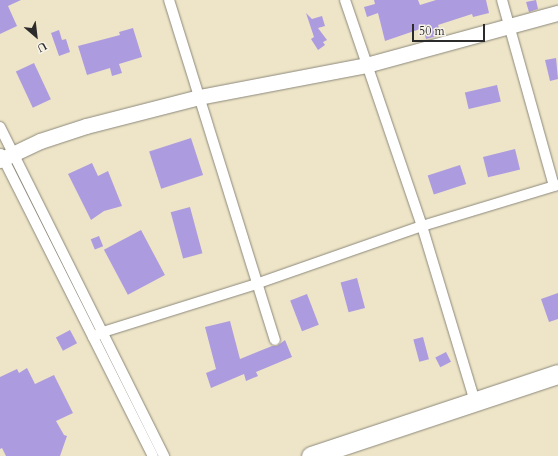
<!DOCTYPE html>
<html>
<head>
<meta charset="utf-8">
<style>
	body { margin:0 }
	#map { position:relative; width:558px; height:456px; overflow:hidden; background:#eee5c8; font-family:Cardo,serif }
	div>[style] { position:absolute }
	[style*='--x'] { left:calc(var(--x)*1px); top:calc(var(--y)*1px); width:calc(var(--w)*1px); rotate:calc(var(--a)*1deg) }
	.building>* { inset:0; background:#ad9bdf; transform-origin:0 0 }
	.roads { filter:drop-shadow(0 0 1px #8c887a) drop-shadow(0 0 1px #8c887a) }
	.street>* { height:10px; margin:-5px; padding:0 5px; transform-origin:5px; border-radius:5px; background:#fff }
	.secondary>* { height:15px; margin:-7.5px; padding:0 7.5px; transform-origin:7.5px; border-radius:7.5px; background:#fff }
	.highway>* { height:19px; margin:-9.5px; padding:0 9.5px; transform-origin:9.5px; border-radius:9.5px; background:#fff }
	span { translate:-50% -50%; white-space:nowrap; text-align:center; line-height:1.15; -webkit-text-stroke:3px #f7f3e8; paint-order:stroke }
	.north { position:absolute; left:16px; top:16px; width:40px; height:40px; -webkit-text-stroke:3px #f7f3e8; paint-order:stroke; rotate:152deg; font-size:11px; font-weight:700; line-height:16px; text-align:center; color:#2b2b2b }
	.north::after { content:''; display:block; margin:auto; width:14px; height:18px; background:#2b2b2b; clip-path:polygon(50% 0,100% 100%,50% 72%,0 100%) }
	.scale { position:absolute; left:412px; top:24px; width:73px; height:18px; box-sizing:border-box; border:2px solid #2b2b2b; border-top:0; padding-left:5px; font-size:12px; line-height:14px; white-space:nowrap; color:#2b2b2b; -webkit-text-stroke:3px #f7f3e8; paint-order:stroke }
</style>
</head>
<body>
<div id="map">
	<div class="building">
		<div style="clip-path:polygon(0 0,21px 0,8px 6px,17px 26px,0 34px)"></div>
		<div style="clip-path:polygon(374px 0,418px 0,420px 5px,436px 0,486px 0,489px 13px,473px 17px,472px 14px,438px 25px,441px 35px,426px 39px,423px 28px,385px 41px,378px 13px,367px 17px,364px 7px,375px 4px)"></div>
		<div style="clip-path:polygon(536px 0,538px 9px,529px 12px,526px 2px)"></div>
		<div style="clip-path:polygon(306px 13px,312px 19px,322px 16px,325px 26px,318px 28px,327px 40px,323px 42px,325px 45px,318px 50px,311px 39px,314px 37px)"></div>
		<div style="clip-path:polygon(133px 28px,142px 57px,119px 64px,122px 73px,112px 76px,110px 68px,87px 75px,78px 46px,120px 35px,119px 32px)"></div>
		<div style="clip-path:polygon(59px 30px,62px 40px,66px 39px,70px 52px,59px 56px,51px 33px)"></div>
		<div style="clip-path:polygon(556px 58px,558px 79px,550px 81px,545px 60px)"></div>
		<div style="left:34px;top:63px;width:40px;height:20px;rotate:65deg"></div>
		<div style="left:497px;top:85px;width:17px;height:33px;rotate:77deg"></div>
		<div style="left:191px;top:138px;width:39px;height:44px;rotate:72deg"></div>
		<div style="left:515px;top:149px;width:21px;height:33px;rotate:76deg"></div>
		<div style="clip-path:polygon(92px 163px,98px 176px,108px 171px,122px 206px,104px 211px,91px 220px,68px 174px)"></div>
		<div style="left:460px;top:165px;width:20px;height:34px;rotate:72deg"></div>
		<div style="left:190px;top:207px;width:48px;height:20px;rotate:75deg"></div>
		<div style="left:141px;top:230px;width:51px;height:42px;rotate:62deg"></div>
		<div style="left:99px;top:236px;width:11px;height:9px;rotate:68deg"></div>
		<div style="left:357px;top:278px;width:31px;height:17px;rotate:75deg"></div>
		<div style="clip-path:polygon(558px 293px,558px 319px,549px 322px,541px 299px)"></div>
		<div style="left:307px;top:294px;width:33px;height:18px;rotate:69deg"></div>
		<div style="clip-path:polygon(230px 321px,240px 359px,272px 346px,277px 346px,285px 340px,292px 357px,256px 372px,258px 376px,246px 381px,244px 374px,211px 388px,206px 373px,216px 369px,205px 327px)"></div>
		<div style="left:70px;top:330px;width:15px;height:16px;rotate:62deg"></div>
		<div style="left:423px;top:337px;width:23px;height:10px;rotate:75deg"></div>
		<div style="left:446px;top:352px;width:11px;height:12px;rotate:63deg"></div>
		<div style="clip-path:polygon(27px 368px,35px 384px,54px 375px,73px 413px,56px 421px,64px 435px,67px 436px,60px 456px,6px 456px,2px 448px,0 449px,0 377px,17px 369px,19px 373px)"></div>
	</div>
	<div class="roads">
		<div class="street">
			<div style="--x:169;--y:0;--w:356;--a:72.7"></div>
			<div style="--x:345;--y:0;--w:239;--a:71.2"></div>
			<div style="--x:422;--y:226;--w:184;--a:73.2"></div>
			<div style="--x:502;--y:0;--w:193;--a:74.4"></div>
			<div style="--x:0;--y:127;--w:368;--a:63.5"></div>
			<div style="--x:1;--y:154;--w:338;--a:63.3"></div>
			<div style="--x:93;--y:337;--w:11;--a:-27"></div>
			<div style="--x:103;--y:332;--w:160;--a:-17.4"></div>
			<div style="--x:256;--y:284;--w:176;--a:-19.3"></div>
			<div style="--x:422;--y:226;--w:142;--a:-16.8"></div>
		</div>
		<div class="secondary">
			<div style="--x:0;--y:160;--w:44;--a:-25.4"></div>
			<div style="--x:40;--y:141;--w:48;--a:-18.1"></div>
			<div style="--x:86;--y:126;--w:117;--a:-14.4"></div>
			<div style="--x:199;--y:97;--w:170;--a:-10.8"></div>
			<div style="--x:366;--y:65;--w:199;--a:-15.2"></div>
		</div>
		<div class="highway">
			<div style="--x:311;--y:456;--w:260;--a:-18.4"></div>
		</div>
	</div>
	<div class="north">U</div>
	<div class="scale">50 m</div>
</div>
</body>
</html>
